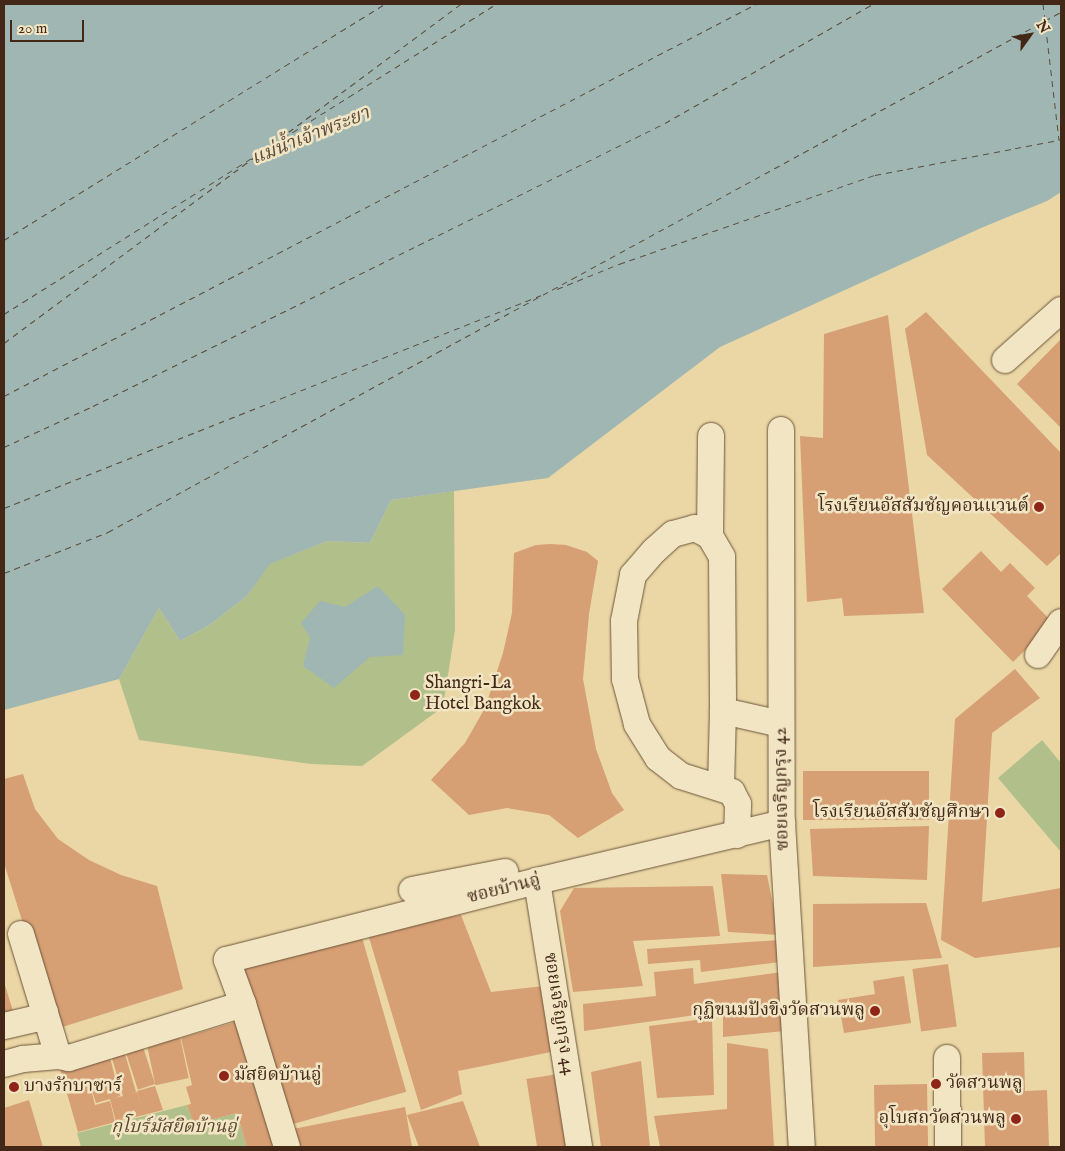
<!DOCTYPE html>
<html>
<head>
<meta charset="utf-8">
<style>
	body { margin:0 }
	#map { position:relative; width:1065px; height:1151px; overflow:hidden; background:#ead7a5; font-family:"IM FELL English","Noto Serif Thai",serif }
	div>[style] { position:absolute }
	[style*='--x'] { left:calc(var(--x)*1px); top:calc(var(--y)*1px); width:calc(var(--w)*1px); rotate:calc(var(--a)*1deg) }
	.green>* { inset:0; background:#b1bf8b }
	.water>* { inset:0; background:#9fb6b3 }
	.ferry>* { height:1px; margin-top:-0.5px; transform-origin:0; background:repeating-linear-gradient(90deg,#5a4c3e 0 6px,transparent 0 11px) }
	.building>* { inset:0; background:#d69f74; transform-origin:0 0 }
	.roads { filter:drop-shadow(0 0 1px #6d543a) drop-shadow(0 0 1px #6d543a) }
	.minor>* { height:26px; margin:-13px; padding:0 13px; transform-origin:13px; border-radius:13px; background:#f1e5c4 }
	.dots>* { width:14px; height:14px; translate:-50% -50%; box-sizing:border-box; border:2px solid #f1e5c4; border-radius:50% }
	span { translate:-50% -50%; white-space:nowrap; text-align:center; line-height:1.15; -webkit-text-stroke:5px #f1e5c4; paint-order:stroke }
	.poi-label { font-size:18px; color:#432817 }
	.right { translate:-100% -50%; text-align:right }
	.left { translate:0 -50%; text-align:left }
	.street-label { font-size:18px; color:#432817 }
	.park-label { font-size:18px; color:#59462e; font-style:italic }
	.water-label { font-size:19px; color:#5a4c3e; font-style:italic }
	.frame { position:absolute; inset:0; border:5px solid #432817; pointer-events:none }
	.north { position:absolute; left:1005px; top:10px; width:50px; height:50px; -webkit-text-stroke:4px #f1e5c4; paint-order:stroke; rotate:58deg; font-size:14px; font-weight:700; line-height:20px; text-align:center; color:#432817 }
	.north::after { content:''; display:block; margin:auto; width:18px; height:22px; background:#432817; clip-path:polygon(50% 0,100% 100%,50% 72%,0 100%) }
	.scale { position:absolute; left:10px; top:20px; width:74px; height:22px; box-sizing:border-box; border:2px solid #432817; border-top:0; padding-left:6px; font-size:15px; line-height:18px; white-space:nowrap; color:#432817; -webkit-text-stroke:4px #f1e5c4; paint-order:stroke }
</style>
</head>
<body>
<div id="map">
	<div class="green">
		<div style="clip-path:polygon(454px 491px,455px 630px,443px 707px,362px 766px,311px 764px,139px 740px,119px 679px,159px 608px,180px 641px,208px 626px,247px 596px,269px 564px,327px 541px,370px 543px,391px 500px)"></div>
		<div style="clip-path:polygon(1042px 740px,1061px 763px,1061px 852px,998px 778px)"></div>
		<div style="clip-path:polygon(187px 1105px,194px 1124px,237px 1113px,247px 1147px,81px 1147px,77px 1133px)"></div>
	</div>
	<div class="water">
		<div style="clip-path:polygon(4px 4px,1061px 4px,1061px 192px,1047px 201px,981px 228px,720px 347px,548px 478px,391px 500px,370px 543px,327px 541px,270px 564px,247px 596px,208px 626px,180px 641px,159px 608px,119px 679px,4px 710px)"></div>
		<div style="clip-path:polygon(378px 586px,405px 615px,403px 655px,370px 657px,334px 688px,303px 666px,310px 638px,301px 623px,320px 601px,345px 607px)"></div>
	</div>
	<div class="ferry">
		<div style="--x:1043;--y:4;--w:137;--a:83.3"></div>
		<div style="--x:271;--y:145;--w:237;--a:-36.6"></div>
		<div style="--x:4;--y:240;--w:447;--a:-31.8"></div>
		<div style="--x:557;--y:289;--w:67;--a:-22"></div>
		<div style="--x:619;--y:264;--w:271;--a:-19.2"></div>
		<div style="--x:875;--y:175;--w:187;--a:-10.8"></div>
		<div style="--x:1059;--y:140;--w:3;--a:-45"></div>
		<div style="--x:4;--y:314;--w:582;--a:-32.21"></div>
		<div style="--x:4;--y:343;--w:312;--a:-36.6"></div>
		<div style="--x:4;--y:396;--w:848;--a:-27.53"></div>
		<div style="--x:4;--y:447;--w:98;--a:-24.7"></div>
		<div style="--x:93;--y:406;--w:638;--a:-26.32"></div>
		<div style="--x:665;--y:123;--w:240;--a:-29.8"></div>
		<div style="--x:4;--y:508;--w:581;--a:-21.62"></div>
		<div style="--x:4;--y:573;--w:112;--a:-21.5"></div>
		<div style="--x:108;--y:532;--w:1086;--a:-28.62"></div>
	</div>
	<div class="building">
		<div style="clip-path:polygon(926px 312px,1061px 453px,1061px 553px,1047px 566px,927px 455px,905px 329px)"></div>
		<div style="clip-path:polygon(888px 315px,924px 613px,844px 616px,842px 598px,807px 602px,800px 436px,823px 438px,824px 334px)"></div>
		<div style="clip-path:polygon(1061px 339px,1061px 428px,1017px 384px)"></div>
		<div style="clip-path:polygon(550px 544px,566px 545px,587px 552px,598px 561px,589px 614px,583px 679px,596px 749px,612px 793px,624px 810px,578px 838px,549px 815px,507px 808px,469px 815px,431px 780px,465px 743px,485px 708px,503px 653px,512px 613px,514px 553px,536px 545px)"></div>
		<div style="clip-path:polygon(981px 551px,1001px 572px,1010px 563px,1035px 588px,1027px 596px,1053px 623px,1013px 662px,942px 589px)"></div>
		<div style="clip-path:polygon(1015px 669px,1040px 698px,992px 733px,982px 902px,1061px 888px,1061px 947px,975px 958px,941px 940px,955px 719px)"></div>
		<div style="left:803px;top:771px;width:126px;height:49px"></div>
		<div style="clip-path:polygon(23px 774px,35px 809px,58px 839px,89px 860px,121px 875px,157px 886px,183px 989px,56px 1029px,4px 863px,4px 779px)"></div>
		<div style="clip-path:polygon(929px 826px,927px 880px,813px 876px,810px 829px)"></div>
		<div style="clip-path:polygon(721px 874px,767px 875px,779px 935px,728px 932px)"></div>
		<div style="clip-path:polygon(713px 886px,720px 936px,633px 941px,643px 986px,573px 992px,560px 911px,574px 888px)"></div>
		<div style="clip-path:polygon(926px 903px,942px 958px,813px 967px,813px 904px)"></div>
		<div style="clip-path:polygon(461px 915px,491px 992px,544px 986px,551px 1052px,458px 1071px,462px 1094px,421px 1110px,367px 931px)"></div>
		<div style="left:361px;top:934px;width:164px;height:124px;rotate:74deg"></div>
		<div style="clip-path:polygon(779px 940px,780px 962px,701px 972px,700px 960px,648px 964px,647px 949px)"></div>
		<div style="left:948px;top:964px;width:63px;height:36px;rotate:82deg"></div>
		<div style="clip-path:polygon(693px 968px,694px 984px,782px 972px,784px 1031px,723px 1037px,723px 1011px,584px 1031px,583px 1004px,656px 996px,654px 972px)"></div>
		<div style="clip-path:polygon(904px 976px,911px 1023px,844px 1033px,838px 1000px,875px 994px,873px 981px)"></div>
		<div style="clip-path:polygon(4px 982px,17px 1024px,4px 1027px)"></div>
		<div style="clip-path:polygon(712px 1018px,714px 1095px,657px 1098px,649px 1026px)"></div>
		<div style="clip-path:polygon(239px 1021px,276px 1147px,247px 1147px,237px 1113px,194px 1124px,187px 1105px,191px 1104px,186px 1087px,192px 1085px,181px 1038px)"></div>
		<div style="left:180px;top:1037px;width:42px;height:34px;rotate:78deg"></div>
		<div style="clip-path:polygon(727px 1043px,768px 1049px,774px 1147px,660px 1147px,654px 1116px,727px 1109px)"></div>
		<div style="left:143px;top:1047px;width:39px;height:18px;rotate:72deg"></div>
		<div style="clip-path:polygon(1024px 1052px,1025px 1091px,1047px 1090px,1049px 1147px,985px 1147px,982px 1053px)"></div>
		<div style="clip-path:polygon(109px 1054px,120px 1096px,115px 1098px,123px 1096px,112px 1058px,125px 1054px,136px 1092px,128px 1095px,137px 1092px,141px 1105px,137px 1091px,155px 1086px,163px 1110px,116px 1122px,110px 1099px,96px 1103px,89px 1081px,95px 1105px,110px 1101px,115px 1122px,78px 1132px,60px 1069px)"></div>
		<div style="clip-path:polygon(641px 1061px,650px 1147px,601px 1147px,591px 1072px)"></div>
		<div style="left:558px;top:1074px;width:74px;height:32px;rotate:81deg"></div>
		<div style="left:927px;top:1084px;width:63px;height:53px;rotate:89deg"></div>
		<div style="clip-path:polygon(29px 1100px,43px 1147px,4px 1147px,4px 1108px)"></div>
		<div style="clip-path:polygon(463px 1101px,480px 1147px,419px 1147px,407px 1115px)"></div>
		<div style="clip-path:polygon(405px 1107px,412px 1147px,297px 1147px,293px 1129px)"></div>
	</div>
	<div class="roads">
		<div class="minor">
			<div style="--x:1005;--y:360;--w:75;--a:-41.8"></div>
			<div style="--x:781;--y:430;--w:393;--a:89.9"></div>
			<div style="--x:782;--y:823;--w:325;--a:86.5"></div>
			<div style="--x:710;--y:536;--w:100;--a:-89.4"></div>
			<div style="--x:1038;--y:655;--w:40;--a:-55.1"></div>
			<div style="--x:721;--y:787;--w:76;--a:-88.5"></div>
			<div style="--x:737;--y:835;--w:31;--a:-88"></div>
			<div style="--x:738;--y:804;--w:13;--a:-117"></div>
			<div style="--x:732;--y:792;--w:53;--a:-162.6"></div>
			<div style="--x:681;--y:776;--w:29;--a:-142"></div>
			<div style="--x:658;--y:758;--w:40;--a:-122"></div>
			<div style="--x:637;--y:724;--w:47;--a:-104.9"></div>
			<div style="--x:625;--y:679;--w:58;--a:-91"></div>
			<div style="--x:624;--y:621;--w:47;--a:-78.9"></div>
			<div style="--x:633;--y:575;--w:33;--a:-49"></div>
			<div style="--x:655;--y:550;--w:24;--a:-42"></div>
			<div style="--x:673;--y:534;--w:23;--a:-15"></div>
			<div style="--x:695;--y:528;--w:17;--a:28"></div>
			<div style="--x:710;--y:536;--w:24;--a:60"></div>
			<div style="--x:722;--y:557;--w:154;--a:89.6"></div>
			<div style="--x:723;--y:711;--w:59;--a:12.6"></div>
			<div style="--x:537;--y:881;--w:269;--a:81"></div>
			<div style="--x:412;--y:890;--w:95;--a:-11"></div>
			<div style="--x:21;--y:934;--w:127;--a:73.1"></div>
			<div style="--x:4;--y:1026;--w:31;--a:-13"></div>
			<div style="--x:34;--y:1019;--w:13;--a:-32"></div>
			<div style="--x:947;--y:1058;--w:89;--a:89.4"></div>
			<div style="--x:4;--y:1064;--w:20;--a:-15"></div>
			<div style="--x:23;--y:1059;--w:35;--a:-5"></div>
			<div style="--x:58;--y:1056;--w:11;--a:10"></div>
			<div style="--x:69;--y:1058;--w:182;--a:-17.2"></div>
			<div style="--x:287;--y:1147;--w:150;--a:-107.1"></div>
			<div style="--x:243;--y:1004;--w:47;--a:-110"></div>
			<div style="--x:227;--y:960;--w:320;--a:-14.3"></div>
			<div style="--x:537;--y:881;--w:252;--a:-13.3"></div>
		</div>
	</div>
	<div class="dots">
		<div style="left:1039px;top:507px;background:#8f2418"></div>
		<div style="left:415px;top:695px;background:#8f2418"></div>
		<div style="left:1000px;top:813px;background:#8f2418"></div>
		<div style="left:875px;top:1011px;background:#8f2418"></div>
		<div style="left:224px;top:1076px;background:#8f2418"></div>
		<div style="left:936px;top:1084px;background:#8f2418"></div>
		<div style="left:14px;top:1087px;background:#8f2418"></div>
		<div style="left:1016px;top:1119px;background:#8f2418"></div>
	</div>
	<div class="poi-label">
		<span class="right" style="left:1029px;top:507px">โรงเรียนอัสสัมชัญคอนแวนต์</span>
		<span class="left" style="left:425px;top:695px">Shangri-La<br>Hotel Bangkok</span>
		<span class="right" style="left:990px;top:813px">โรงเรียนอัสสัมชัญศึกษา</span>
		<span class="right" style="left:865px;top:1011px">กุฏิขนมปังขิงวัดสวนพลู</span>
		<span class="left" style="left:234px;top:1076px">มัสยิดบ้านอู่</span>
		<span class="left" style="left:946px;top:1084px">วัดสวนพลู</span>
		<span class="left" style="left:24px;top:1087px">บางรักบาซาร์</span>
		<span class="right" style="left:1006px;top:1119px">อุโบสถวัดสวนพลู</span>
	</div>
	<div class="street-label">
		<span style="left:783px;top:789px;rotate:-91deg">ซอยเจริญกรุง 42</span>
		<span style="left:504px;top:890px;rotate:-14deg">ซอยบ้านอู่</span>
		<span style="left:558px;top:1014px;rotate:81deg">ซอยเจริญกรุง 44</span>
	</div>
	<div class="park-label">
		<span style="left:174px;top:1128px">กุโบร์มัสยิดบ้านอู่</span>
	</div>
	<div class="water-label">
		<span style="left:311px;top:137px;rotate:-22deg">แม่น้ำเจ้าพระยา</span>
	</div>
	<div class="frame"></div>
	<div class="north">N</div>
	<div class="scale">20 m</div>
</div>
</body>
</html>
